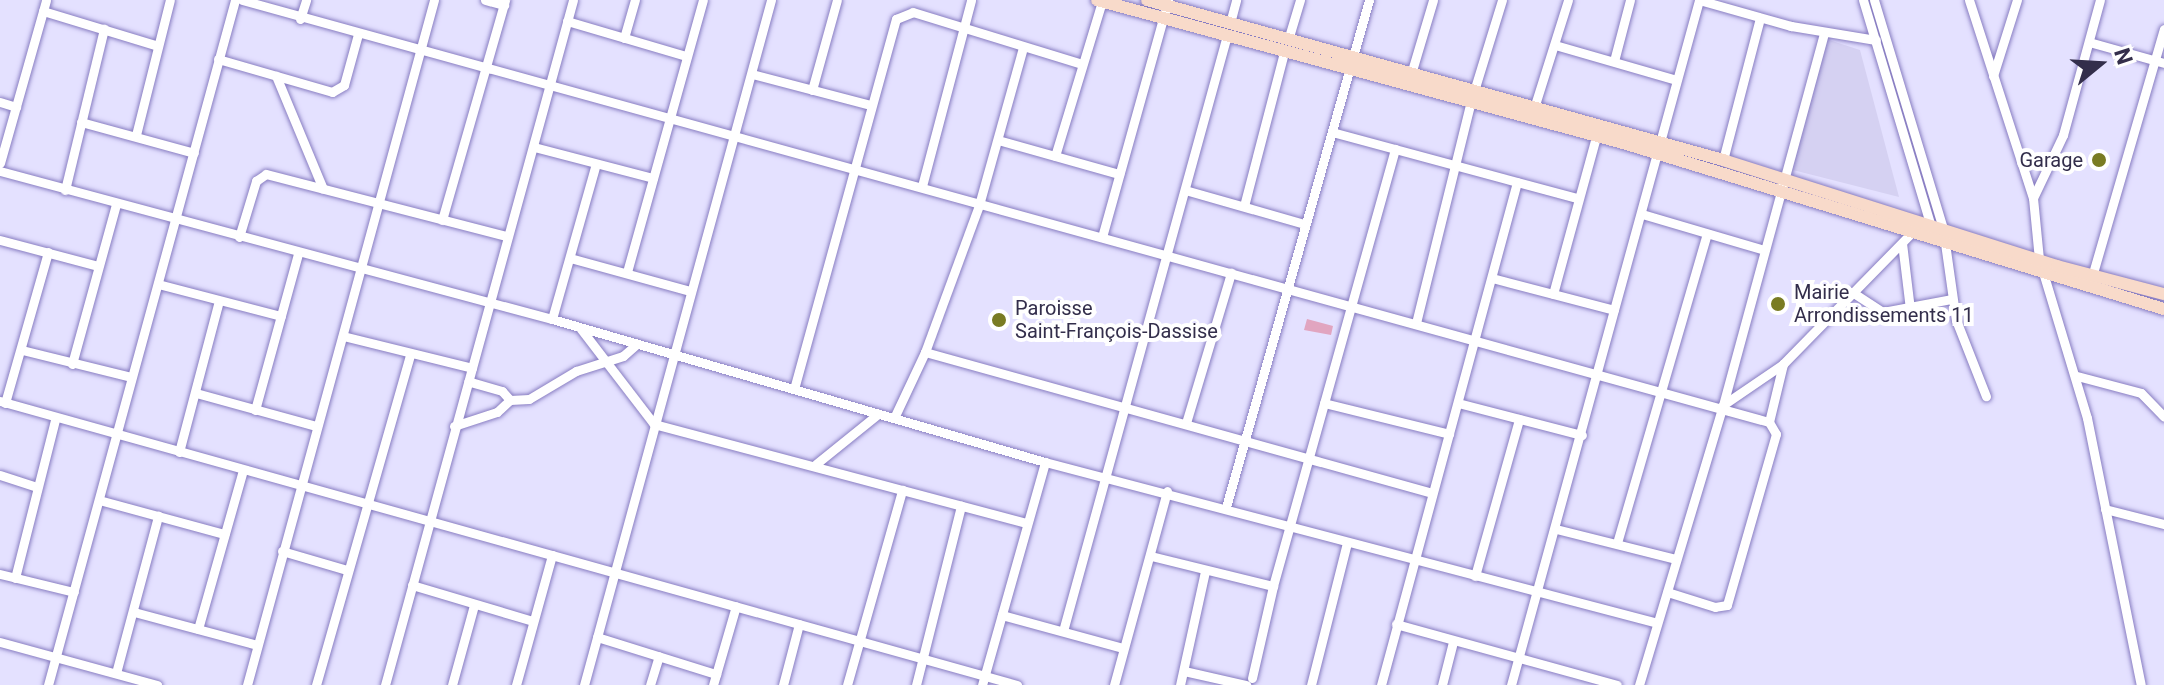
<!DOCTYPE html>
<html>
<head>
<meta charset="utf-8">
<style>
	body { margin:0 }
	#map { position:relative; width:2164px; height:685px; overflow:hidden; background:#e4e1ff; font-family:Roboto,sans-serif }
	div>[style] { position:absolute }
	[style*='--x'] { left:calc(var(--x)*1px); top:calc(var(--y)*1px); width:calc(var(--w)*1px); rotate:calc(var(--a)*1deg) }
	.built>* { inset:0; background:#d5d1f2 }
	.green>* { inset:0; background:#e1a5c0 }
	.roads { filter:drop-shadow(0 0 2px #887dc2) drop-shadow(0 0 2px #887dc2) }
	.minor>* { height:9px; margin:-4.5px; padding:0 4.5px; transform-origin:4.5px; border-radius:4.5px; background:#fff }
	.major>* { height:12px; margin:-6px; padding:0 6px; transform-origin:6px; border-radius:6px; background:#f8daca }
	.dots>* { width:22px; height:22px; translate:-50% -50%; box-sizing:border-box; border:4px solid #fff; border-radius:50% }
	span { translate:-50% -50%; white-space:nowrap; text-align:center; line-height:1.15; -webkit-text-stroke:8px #fff; paint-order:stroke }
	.poi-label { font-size:20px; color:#332e4b }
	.right { translate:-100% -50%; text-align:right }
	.left { translate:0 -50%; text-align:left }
	.north { position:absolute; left:2060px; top:24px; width:80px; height:80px; -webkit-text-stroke:6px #fff; paint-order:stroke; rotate:72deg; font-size:22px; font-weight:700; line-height:32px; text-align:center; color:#332e4b }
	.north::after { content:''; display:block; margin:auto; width:28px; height:36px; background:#332e4b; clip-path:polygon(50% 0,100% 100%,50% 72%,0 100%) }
</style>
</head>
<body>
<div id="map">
	<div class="built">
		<div style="clip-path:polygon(1826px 39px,1860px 50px,1899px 197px,1789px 169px)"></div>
	</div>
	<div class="green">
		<div style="clip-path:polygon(1307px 319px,1333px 326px,1331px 335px,1304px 330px)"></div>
	</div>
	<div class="roads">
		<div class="minor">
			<div style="--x:242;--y:0;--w:1584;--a:15.45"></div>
			<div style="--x:1769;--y:422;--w:14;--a:60"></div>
			<div style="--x:1776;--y:434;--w:178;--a:106"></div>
			<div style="--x:1727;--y:605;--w:12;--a:171"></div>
			<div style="--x:1715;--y:607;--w:50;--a:-162.6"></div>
			<div style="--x:485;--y:0;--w:20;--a:15"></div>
			<div style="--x:1699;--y:0;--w:96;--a:15.8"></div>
			<div style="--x:1791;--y:26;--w:86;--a:9.4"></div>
			<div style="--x:1863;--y:0;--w:240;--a:73.3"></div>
			<div style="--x:1874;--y:0;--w:239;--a:73.2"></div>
			<div style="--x:1943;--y:229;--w:92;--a:81.9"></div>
			<div style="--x:1956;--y:320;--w:82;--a:68.5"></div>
			<div style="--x:1969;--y:0;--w:208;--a:72.1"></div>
			<div style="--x:2033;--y:198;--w:61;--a:84.4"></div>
			<div style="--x:2039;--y:259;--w:166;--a:73.2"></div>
			<div style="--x:2087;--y:418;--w:272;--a:78.6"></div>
			<div style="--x:43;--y:11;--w:120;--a:16.9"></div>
			<div style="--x:300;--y:19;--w:20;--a:-72"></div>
			<div style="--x:567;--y:21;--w:124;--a:16.4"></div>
			<div style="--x:1230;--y:23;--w:24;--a:-75"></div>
			<div style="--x:624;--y:38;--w:40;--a:-74"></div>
			<div style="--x:1288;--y:40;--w:42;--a:-73.3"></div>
			<div style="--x:2089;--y:42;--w:78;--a:15.6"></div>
			<div style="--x:1555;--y:45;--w:126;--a:16.1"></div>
			<div style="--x:218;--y:59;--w:119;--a:16.1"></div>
			<div style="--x:332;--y:92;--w:14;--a:-30"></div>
			<div style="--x:344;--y:85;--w:53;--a:-74.6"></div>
			<div style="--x:1614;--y:61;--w:63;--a:-75.3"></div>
			<div style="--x:752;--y:74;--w:122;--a:14.7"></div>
			<div style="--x:1411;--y:74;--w:77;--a:-73.4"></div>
			<div style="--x:276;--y:76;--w:122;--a:67.4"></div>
			<div style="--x:1993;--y:76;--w:80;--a:-72.5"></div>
			<div style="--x:812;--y:90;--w:93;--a:-74.5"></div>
			<div style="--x:1474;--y:91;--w:95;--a:-72.9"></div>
			<div style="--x:0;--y:102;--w:17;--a:17"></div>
			<div style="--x:1534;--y:108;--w:113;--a:-72.5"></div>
			<div style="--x:81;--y:122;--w:117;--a:15.3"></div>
			<div style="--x:1332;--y:132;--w:253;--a:15.1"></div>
			<div style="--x:136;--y:135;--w:139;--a:-75.9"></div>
			<div style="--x:998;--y:140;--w:126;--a:15.7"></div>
			<div style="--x:534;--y:147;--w:123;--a:14.6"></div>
			<div style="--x:1055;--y:156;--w:162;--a:-73.1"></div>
			<div style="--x:1723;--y:160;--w:147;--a:-75.4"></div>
			<div style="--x:0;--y:163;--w:169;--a:-74.2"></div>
			<div style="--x:0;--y:171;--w:571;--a:15.01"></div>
			<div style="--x:552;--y:319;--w:513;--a:16.18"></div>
			<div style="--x:1045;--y:462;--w:630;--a:14.72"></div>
			<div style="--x:922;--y:186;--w:192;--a:-75.2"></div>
			<div style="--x:65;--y:190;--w:166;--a:-76.4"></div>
			<div style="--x:1185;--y:190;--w:124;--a:15.9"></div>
			<div style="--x:2033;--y:198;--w:70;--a:-64.5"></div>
			<div style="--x:2063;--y:135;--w:140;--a:-74.7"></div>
			<div style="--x:1244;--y:206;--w:159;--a:-75.4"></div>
			<div style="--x:1642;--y:214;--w:127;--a:16.4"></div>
			<div style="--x:442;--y:220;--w:229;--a:-74"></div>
			<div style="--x:239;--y:237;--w:59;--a:-73.1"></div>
			<div style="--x:256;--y:181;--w:12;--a:-35"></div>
			<div style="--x:266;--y:174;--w:248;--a:14.5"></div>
			<div style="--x:1102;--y:237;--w:246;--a:-74.4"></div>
			<div style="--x:0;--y:240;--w:101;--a:14.9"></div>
			<div style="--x:1902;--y:243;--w:66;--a:83.1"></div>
			<div style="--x:570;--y:258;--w:124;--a:15.4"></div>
			<div style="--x:627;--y:272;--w:282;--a:-74.4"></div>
			<div style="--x:2093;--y:273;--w:254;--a:-73.8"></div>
			<div style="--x:1492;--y:278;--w:126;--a:14.7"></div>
			<div style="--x:158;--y:284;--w:127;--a:14.6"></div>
			<div style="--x:1852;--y:292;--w:37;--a:33"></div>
			<div style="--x:1883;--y:312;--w:69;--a:-10.8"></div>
			<div style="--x:1553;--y:294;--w:163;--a:-74.7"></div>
			<div style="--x:552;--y:319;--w:161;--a:-74.2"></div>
			<div style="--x:1416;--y:323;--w:226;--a:-76.1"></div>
			<div style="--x:581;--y:329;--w:120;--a:52.5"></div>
			<div style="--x:654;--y:424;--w:386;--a:14.9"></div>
			<div style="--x:343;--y:336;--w:133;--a:13.9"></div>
			<div style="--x:22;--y:350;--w:112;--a:13.9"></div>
			<div style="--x:925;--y:352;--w:157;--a:-69.8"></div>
			<div style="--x:979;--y:205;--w:164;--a:-74.4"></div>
			<div style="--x:72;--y:364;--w:166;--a:-74.6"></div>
			<div style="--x:2077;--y:376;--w:66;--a:14.9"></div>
			<div style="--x:2141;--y:393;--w:33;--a:46"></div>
			<div style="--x:794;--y:389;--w:384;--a:-74.6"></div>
			<div style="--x:896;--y:19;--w:18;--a:-22"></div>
			<div style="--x:913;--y:12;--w:177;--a:17.1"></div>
			<div style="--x:196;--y:393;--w:124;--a:15.4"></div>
			<div style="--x:510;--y:400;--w:19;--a:-3"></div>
			<div style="--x:529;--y:399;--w:55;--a:-30.8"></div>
			<div style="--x:576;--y:371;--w:49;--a:-17.7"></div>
			<div style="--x:623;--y:356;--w:18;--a:-41"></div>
			<div style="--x:0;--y:401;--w:1056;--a:15.6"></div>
			<div style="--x:5;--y:403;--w:157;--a:-74.1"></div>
			<div style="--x:1324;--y:403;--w:129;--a:13.9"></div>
			<div style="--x:1458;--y:403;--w:128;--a:14.5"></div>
			<div style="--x:1723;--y:405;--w:73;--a:-34.3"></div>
			<div style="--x:1783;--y:364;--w:187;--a:-45.6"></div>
			<div style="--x:255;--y:410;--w:162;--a:-74.6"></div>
			<div style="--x:894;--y:418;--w:73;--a:-64.8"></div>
			<div style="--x:925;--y:352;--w:526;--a:15.54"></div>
			<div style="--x:1769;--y:422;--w:60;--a:-76.4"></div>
			<div style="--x:1186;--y:423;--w:157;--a:-73.3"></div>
			<div style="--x:454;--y:426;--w:45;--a:-18"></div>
			<div style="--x:497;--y:412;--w:18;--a:-43"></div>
			<div style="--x:510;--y:400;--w:12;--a:-132"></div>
			<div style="--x:502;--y:391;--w:35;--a:-164"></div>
			<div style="--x:179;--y:452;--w:156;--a:-75.2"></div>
			<div style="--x:816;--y:464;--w:80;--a:-38.9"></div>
			<div style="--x:0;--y:475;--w:38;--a:18"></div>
			<div style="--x:99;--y:500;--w:130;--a:15.2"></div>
			<div style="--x:1226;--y:507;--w:527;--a:-74.25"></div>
			<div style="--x:2105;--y:509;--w:61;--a:14.3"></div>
			<div style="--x:1556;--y:529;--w:123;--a:14.1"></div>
			<div style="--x:1617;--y:543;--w:322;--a:-73.8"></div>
			<div style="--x:282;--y:551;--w:68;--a:16.3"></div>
			<div style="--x:1151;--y:556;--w:126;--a:13.8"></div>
			<div style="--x:0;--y:574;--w:76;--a:13.7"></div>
			<div style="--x:1475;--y:576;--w:163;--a:-74.3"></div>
			<div style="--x:15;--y:578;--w:163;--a:-75.8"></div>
			<div style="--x:412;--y:585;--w:126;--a:16.6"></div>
			<div style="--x:134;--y:612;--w:127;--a:15"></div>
			<div style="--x:1002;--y:615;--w:125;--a:15.3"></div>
			<div style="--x:1396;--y:624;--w:229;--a:15.4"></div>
			<div style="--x:198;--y:629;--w:165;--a:-74.2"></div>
			<div style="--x:1063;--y:631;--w:618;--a:-74.61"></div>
			<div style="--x:597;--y:637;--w:125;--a:17.3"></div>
			<div style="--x:0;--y:642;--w:163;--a:15.3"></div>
			<div style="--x:1184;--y:671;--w:64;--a:12.7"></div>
			<div style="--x:116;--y:673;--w:163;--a:-75"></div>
			<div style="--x:1252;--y:678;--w:94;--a:-77.1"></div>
			<div style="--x:1273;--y:586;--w:454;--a:-74.4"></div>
			<div style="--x:48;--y:685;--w:710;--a:-74.73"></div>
			<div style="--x:247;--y:685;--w:710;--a:-74.73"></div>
			<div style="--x:316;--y:685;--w:344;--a:-74.1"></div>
			<div style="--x:385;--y:685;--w:710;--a:-74.65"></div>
			<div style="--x:452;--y:685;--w:83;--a:-74.6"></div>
			<div style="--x:516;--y:685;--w:135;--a:-74.5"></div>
			<div style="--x:584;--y:685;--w:710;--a:-74.73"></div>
			<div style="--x:650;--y:685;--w:30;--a:-73"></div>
			<div style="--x:713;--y:685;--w:82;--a:-73.8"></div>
			<div style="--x:783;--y:685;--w:63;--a:-75.3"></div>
			<div style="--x:847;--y:685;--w:203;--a:-74.2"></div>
			<div style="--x:916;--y:685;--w:185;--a:-75.9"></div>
			<div style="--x:982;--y:685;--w:232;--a:-74.2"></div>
			<div style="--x:1114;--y:685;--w:201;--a:-74.7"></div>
			<div style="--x:1180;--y:685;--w:117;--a:-77.6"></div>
			<div style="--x:1311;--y:685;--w:146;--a:-75.8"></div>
			<div style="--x:1381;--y:685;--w:521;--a:-74.87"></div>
			<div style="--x:1442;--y:685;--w:44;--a:-75.7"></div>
			<div style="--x:1511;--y:685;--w:710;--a:-74.65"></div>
			<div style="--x:1639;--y:685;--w:292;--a:-73.3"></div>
			<div style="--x:1723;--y:405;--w:386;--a:-74.8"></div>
		</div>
		<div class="major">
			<div style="--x:1097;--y:0;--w:545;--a:15.21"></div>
			<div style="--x:1623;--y:143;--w:566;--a:17.06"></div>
			<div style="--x:1147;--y:0;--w:598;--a:15.52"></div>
			<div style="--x:1723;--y:160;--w:350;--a:17.6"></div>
			<div style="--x:2057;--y:266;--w:111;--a:14.7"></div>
		</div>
	</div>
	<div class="dots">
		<div style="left:2099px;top:160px;background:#797b23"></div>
		<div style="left:1778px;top:304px;background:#797b23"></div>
		<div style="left:999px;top:320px;background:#797b23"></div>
	</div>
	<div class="poi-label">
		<span class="right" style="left:2083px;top:160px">Garage</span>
		<span class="left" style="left:1794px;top:304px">Mairie<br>Arrondissements 11</span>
		<span class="left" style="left:1015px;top:320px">Paroisse<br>Saint-François-Dassise</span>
	</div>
	<div class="north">N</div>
</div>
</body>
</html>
